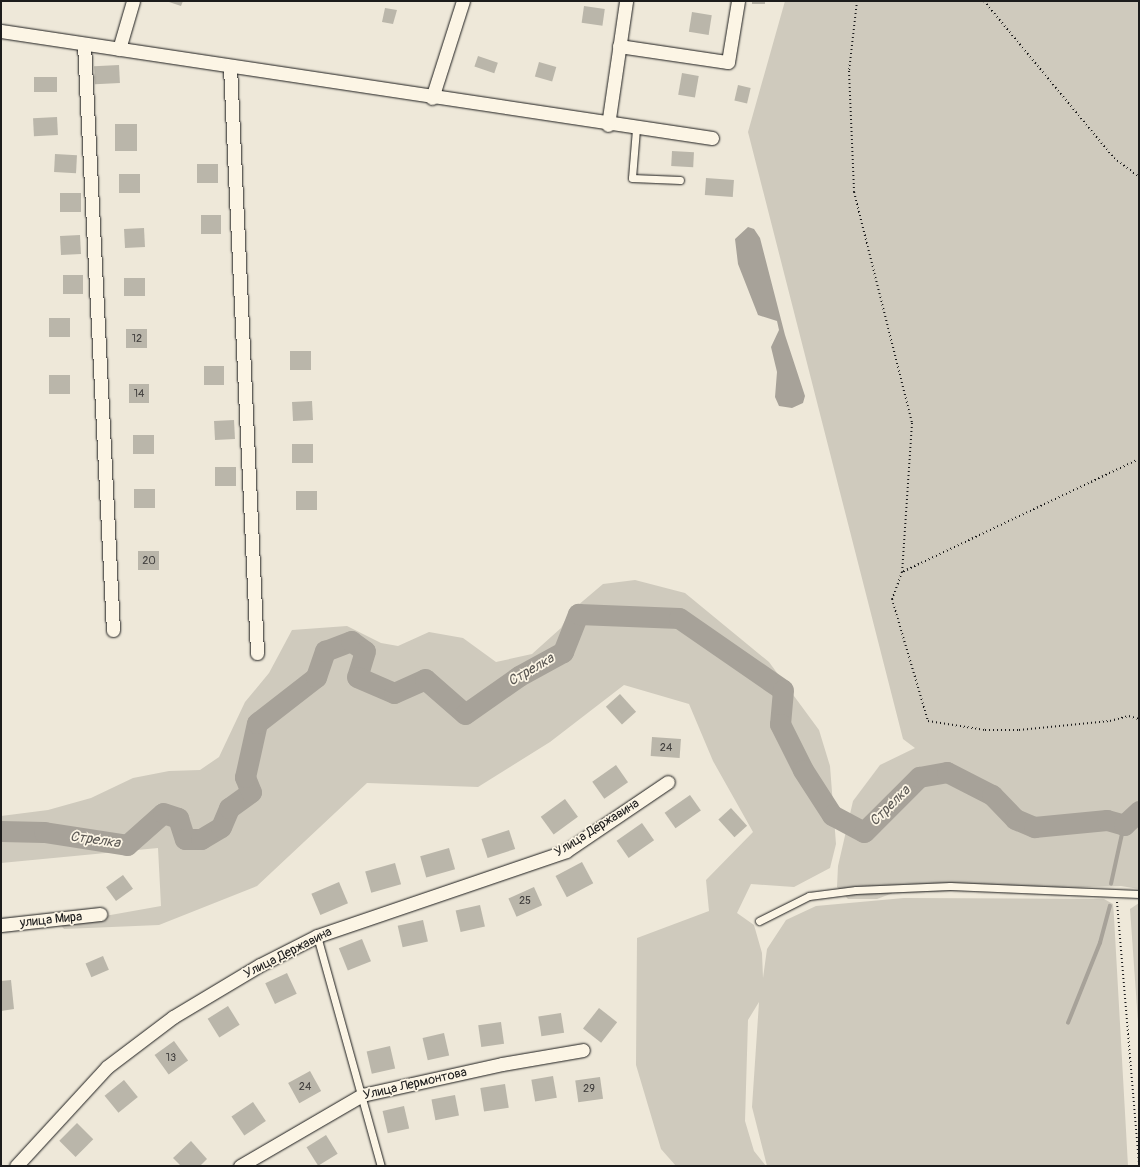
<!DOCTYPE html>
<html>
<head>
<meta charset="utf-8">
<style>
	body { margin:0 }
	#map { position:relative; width:1140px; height:1167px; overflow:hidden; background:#eee8d9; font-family:Pangolin,sans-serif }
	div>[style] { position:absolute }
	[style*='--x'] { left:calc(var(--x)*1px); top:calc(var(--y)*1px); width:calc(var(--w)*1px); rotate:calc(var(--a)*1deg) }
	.green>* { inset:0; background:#cfcabd }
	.water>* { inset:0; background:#a7a299 }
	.stream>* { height:3.5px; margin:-1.75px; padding:0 1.75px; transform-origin:1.75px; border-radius:1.75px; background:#a7a299 }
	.river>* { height:21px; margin:-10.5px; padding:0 10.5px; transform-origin:10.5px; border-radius:10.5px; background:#a7a299 }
	.building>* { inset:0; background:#bab6aa; transform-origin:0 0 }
	.path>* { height:2px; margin-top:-1px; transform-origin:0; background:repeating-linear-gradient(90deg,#1c1c1c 0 1px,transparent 0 4px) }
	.roads { filter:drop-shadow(0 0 1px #1c1c1c) drop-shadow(0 0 1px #1c1c1c) }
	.service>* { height:7px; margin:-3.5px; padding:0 3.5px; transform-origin:3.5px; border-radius:3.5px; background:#fcf5e5 }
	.minor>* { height:13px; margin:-6.5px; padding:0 6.5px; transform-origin:6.5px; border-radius:6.5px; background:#fcf5e5 }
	span { translate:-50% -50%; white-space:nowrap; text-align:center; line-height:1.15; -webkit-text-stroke:3.5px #fcf5e5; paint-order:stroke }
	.number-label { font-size:11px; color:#444240 }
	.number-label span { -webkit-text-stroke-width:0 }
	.street-label { font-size:13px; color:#1c1c1c }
	.water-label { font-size:14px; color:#5b5854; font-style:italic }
	.frame { position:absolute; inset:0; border:2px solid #1c1c1c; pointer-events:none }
</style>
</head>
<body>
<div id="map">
	<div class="green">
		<div style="clip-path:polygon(785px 1px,1139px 1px,1139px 889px,1121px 886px,893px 893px,877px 899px,848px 899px,837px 887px,838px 866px,853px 801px,880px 765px,915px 748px,903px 739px,748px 132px)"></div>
		<div style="clip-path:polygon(635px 580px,685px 593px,769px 662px,819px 730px,830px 766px,836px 844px,830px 868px,794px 887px,751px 884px,737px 913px,754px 925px,762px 953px,763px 978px,767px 949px,786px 920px,816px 906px,904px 898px,1104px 899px,1113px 904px,1114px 917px,1128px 1166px,767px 1166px,752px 1107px,759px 1002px,748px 1020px,745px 1121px,754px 1151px,766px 1166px,676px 1166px,661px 1149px,636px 1065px,637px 938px,709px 911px,706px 880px,753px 832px,713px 761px,689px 704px,624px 685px,550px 742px,478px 787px,367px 783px,257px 886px,159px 925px,64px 929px,60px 924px,161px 906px,158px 848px,1px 863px,1px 816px,48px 810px,91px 798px,133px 778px,169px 771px,200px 770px,219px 757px,245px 702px,269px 673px,292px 630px,347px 626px,381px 643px,398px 646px,429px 632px,463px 638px,496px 662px,532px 654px,561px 628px,570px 612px,603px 584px)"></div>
		<div style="clip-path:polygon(1139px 903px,1139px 1036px,1130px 909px)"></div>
	</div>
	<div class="water">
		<div style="clip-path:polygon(748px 227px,754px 229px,760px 238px,785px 335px,805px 396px,803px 403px,792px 408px,779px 406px,775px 397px,777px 372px,771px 347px,779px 330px,777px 321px,758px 315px,738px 264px,735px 239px)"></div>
	</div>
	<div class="stream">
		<div style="--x:1111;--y:884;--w:60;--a:-77.6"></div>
		<div style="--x:1068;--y:1023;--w:86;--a:-68.2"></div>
		<div style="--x:1100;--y:943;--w:38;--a:-75"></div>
	</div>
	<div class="river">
		<div style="--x:1;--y:831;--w:43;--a:1.3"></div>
		<div style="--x:44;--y:832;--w:84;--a:8.9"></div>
		<div style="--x:127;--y:845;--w:48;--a:-41.6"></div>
		<div style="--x:163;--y:813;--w:16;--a:18"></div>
		<div style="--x:178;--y:818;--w:22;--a:72"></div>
		<div style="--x:185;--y:839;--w:16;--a:0"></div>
		<div style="--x:201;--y:839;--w:23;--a:-31"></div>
		<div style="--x:221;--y:827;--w:21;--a:-67"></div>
		<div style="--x:229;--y:808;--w:27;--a:-36"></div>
		<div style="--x:251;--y:792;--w:16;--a:-112"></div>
		<div style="--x:245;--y:777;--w:55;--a:-77.5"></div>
		<div style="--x:257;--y:723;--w:75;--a:-37.9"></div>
		<div style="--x:316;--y:677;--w:28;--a:-71"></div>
		<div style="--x:325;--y:651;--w:28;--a:-21"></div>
		<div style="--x:351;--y:641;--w:17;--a:36"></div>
		<div style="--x:365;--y:651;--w:27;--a:107"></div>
		<div style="--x:357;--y:677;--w:40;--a:23.4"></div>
		<div style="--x:394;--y:693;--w:34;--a:-24"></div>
		<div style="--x:425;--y:679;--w:53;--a:41.2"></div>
		<div style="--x:465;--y:714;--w:66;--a:-35.1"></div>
		<div style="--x:519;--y:676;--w:50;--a:-28.6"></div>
		<div style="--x:563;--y:652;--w:41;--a:-68.5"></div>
		<div style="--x:578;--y:614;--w:101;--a:2.3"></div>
		<div style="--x:679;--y:618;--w:126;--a:34.7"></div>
		<div style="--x:783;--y:690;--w:34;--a:95"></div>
		<div style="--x:780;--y:724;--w:51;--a:63.4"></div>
		<div style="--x:803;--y:770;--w:54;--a:57.2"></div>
		<div style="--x:832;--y:815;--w:36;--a:28"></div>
		<div style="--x:864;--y:832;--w:78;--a:-45"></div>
		<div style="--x:919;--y:777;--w:28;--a:-10"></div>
		<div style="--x:947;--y:772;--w:51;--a:27.1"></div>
		<div style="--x:992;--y:795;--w:33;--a:46"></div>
		<div style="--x:1015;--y:819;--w:21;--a:23"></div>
		<div style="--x:1034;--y:827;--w:73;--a:-5.5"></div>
		<div style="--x:1107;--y:820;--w:18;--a:16"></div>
		<div style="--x:1124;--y:825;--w:21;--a:-43"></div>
	</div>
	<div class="building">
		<div style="clip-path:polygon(166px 1px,183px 1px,181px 6px)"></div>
		<div style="left:752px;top:1px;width:13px;height:3px"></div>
		<div style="left:584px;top:6px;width:21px;height:17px;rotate:8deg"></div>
		<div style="clip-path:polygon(385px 8px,397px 10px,393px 24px,382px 22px)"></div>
		<div style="left:692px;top:12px;width:20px;height:20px;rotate:9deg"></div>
		<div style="left:478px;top:56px;width:21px;height:11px;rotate:19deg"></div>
		<div style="left:539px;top:62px;width:18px;height:15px;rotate:16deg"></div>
		<div style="left:119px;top:65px;width:18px;height:25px;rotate:87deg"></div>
		<div style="left:682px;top:73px;width:17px;height:22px;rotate:10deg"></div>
		<div style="left:57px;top:77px;width:15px;height:23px;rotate:90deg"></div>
		<div style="left:738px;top:85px;width:13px;height:16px;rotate:13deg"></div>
		<div style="left:57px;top:117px;width:18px;height:24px;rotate:87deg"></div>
		<div style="left:115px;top:124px;width:22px;height:27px"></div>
		<div style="left:672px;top:151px;width:22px;height:15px;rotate:3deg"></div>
		<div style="left:55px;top:154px;width:22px;height:18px;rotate:3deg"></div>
		<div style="left:218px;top:164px;width:19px;height:21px;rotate:90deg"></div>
		<div style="left:119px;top:174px;width:21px;height:19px"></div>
		<div style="left:706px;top:178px;width:28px;height:17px;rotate:4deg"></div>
		<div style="left:60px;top:193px;width:21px;height:19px"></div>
		<div style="left:201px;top:215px;width:20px;height:19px"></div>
		<div style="left:144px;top:228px;width:19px;height:20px;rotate:87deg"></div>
		<div style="left:80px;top:235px;width:19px;height:20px;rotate:87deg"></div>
		<div style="left:63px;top:275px;width:20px;height:19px"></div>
		<div style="left:124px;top:278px;width:21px;height:18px"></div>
		<div style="left:70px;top:318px;width:19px;height:21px;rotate:90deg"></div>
		<div style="left:126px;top:329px;width:21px;height:19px"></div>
		<div style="left:311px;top:351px;width:19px;height:21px;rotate:90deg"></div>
		<div style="left:204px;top:366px;width:20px;height:19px"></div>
		<div style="left:70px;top:375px;width:19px;height:21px;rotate:90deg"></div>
		<div style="left:149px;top:384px;width:19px;height:20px;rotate:90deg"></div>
		<div style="left:312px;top:401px;width:19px;height:20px;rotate:87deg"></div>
		<div style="left:234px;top:420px;width:19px;height:20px;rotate:87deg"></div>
		<div style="left:154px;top:435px;width:19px;height:21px;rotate:90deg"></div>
		<div style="left:313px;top:444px;width:19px;height:21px;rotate:90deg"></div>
		<div style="left:215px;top:467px;width:21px;height:19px"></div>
		<div style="left:134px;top:489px;width:21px;height:19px"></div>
		<div style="left:296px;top:491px;width:21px;height:19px"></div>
		<div style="left:138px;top:551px;width:21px;height:19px"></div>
		<div style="left:620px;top:694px;width:24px;height:19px;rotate:48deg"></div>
		<div style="left:652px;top:737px;width:29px;height:19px;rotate:4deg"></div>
		<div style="left:616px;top:765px;width:21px;height:29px;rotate:55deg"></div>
		<div style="left:690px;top:795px;width:19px;height:31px;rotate:55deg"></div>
		<div style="left:565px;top:799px;width:22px;height:30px;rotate:54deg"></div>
		<div style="left:731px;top:808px;width:24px;height:17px;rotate:48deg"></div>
		<div style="left:642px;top:823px;width:21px;height:31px;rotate:55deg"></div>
		<div style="left:509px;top:830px;width:20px;height:29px;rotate:72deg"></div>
		<div style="left:449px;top:848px;width:22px;height:30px;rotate:74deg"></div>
		<div style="left:582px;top:862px;width:24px;height:30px;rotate:62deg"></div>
		<div style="left:395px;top:863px;width:22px;height:31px;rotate:74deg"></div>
		<div style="left:123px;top:875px;width:17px;height:21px;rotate:54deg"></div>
		<div style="left:339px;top:882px;width:23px;height:30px;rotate:67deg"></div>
		<div style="left:534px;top:887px;width:20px;height:28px;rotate:66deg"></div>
		<div style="left:480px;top:905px;width:22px;height:25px;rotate:77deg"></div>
		<div style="left:423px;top:920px;width:22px;height:26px;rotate:77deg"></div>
		<div style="left:362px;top:939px;width:24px;height:25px;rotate:68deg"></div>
		<div style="left:103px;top:956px;width:15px;height:19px;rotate:67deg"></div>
		<div style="left:287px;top:973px;width:23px;height:24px;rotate:65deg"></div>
		<div style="clip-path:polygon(11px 980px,14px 1009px,1px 1011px,1px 981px)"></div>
		<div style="left:228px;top:1006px;width:22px;height:24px;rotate:58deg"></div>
		<div style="left:599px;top:1008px;width:23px;height:26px;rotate:38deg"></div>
		<div style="left:561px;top:1013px;width:20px;height:23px;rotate:81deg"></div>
		<div style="left:501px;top:1022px;width:22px;height:23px;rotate:82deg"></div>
		<div style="left:444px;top:1033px;width:23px;height:22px;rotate:77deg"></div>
		<div style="left:174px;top:1041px;width:24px;height:24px;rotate:54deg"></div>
		<div style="left:390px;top:1046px;width:23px;height:24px;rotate:77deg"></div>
		<div style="left:310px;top:1071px;width:23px;height:25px;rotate:61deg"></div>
		<div style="left:553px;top:1076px;width:22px;height:22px;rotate:80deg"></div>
		<div style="left:600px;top:1077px;width:22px;height:25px;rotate:82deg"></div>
		<div style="left:124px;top:1080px;width:22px;height:25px;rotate:51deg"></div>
		<div style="left:505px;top:1084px;width:24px;height:25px;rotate:81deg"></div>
		<div style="left:455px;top:1095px;width:21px;height:24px;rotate:79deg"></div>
		<div style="left:253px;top:1102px;width:23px;height:26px;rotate:56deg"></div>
		<div style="left:404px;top:1106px;width:23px;height:22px;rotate:77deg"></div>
		<div style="left:77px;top:1123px;width:23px;height:25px;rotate:45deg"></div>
		<div style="left:326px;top:1135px;width:22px;height:23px;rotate:58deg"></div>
		<div style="clip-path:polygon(191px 1141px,207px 1159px,200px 1166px,181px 1166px,173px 1158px)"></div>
	</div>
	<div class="path">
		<div style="--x:857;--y:1;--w:70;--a:96.5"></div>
		<div style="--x:849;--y:71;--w:121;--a:87.6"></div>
		<div style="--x:854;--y:192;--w:238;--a:75.9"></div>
		<div style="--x:912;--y:423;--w:149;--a:93.8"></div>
		<div style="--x:984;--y:1;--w:204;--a:50.4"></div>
		<div style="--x:1114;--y:158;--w:31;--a:37"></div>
		<div style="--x:1139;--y:459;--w:263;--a:154.5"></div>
		<div style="--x:902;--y:572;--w:29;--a:110"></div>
		<div style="--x:892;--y:599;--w:127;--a:73.6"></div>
		<div style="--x:928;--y:721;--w:58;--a:9"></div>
		<div style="--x:985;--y:730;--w:34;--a:0"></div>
		<div style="--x:1019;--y:730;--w:91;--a:-5.6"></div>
		<div style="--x:1110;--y:721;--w:20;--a:-15"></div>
		<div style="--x:1129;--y:716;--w:10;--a:17"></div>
		<div style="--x:1117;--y:902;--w:265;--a:85.2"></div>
	</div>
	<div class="roads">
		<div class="service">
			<div style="--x:636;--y:129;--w:49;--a:94.7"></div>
			<div style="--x:632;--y:178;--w:48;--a:2.4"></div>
			<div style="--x:759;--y:921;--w:56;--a:-26.6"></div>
			<div style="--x:809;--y:896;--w:47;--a:-7.3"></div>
			<div style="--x:856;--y:890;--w:94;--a:-2.4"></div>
			<div style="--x:950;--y:886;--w:189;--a:2.4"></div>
			<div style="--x:317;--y:936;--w:239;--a:74.5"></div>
		</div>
		<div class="minor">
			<div style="--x:1;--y:31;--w:719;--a:8.56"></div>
			<div style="--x:84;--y:44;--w:587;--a:87.17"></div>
			<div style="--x:619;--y:46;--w:110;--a:8.4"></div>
			<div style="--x:728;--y:62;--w:62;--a:-80.7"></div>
			<div style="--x:119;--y:49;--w:50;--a:-73.7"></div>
			<div style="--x:230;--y:67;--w:587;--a:87.36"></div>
			<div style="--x:432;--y:98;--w:102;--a:-72.3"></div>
			<div style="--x:608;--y:125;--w:125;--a:-81.7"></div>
			<div style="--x:1;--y:925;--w:100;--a:-6.3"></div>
			<div style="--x:16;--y:1166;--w:134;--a:-47.4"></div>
			<div style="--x:107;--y:1067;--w:83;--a:-37.1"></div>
			<div style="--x:173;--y:1017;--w:101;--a:-30.9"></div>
			<div style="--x:260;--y:965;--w:64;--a:-27"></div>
			<div style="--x:317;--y:936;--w:263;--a:-18.8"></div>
			<div style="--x:566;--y:851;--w:123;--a:-34.1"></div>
			<div style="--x:240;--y:1166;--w:141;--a:-30.2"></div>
			<div style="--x:362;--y:1095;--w:143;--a:-12.5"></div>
			<div style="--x:502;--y:1064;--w:82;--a:-9.8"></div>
		</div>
	</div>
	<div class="number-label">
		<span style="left:137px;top:339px">12</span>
		<span style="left:139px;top:394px">14</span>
		<span style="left:149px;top:561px">20</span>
		<span style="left:666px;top:748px">24</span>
		<span style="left:525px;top:901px">25</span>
		<span style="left:171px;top:1058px">13</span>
		<span style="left:305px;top:1087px">24</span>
		<span style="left:589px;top:1089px">29</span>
	</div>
	<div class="street-label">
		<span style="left:597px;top:828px;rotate:-32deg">Улица Державина</span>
		<span style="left:51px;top:920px;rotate:-6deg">улица Мира</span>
		<span style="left:288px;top:953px;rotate:-27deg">Улица Державина</span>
		<span style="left:415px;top:1084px;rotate:-13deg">Улица Лермонтова</span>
	</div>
	<div class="water-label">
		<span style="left:531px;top:670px;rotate:-30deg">Стрелка</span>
		<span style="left:890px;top:806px;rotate:-45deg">Стрелка</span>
		<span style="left:95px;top:840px;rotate:8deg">Стрелка</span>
	</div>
	<div class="frame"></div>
</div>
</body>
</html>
